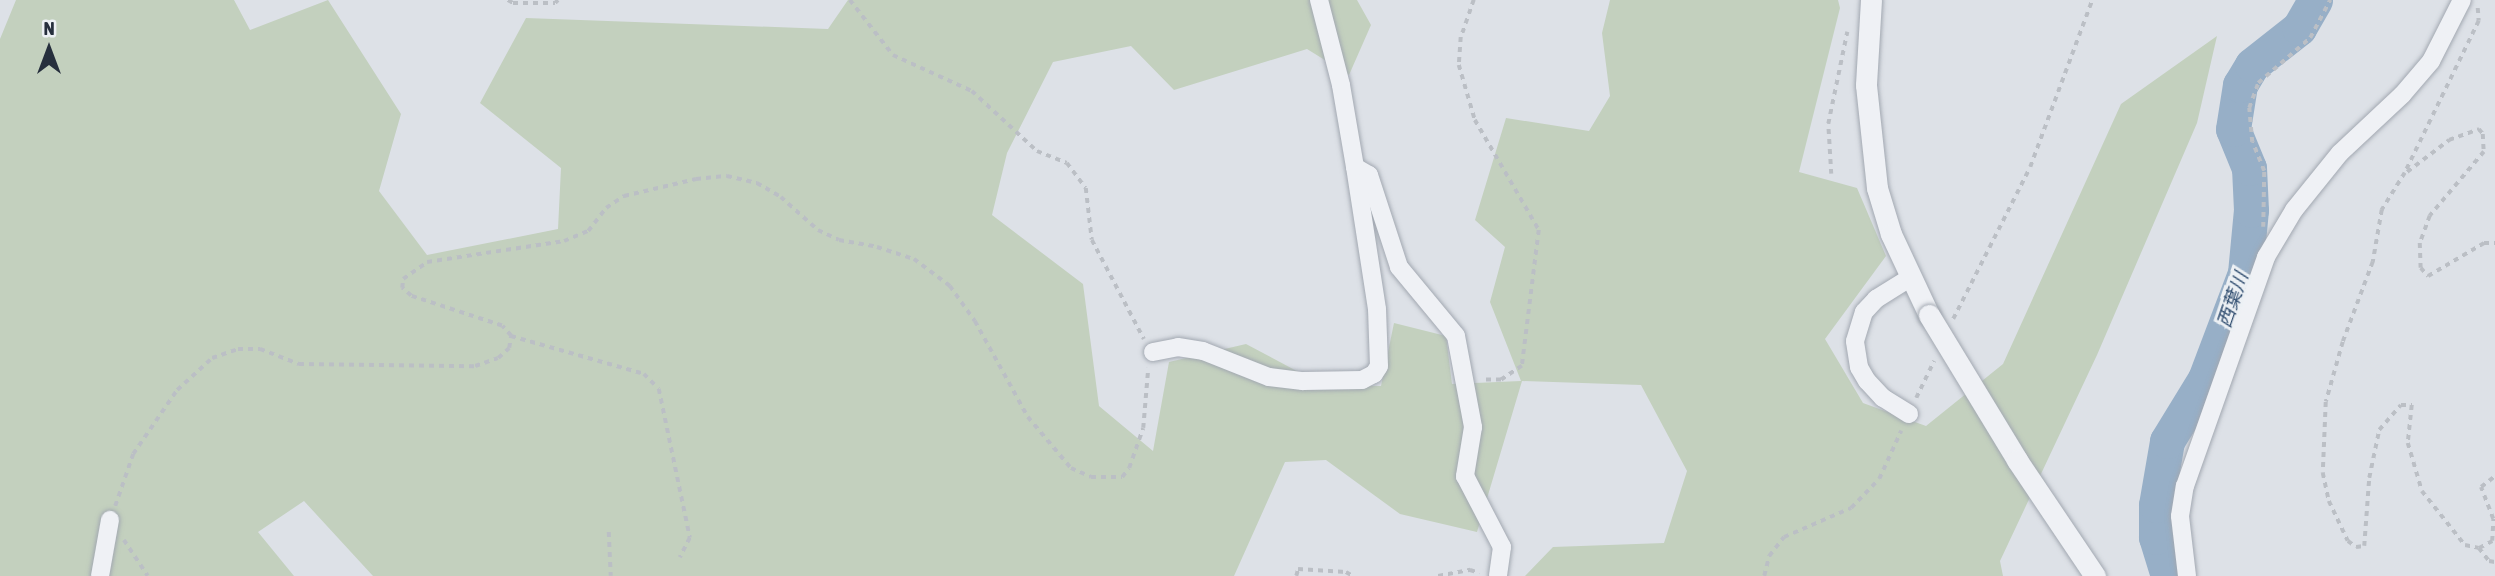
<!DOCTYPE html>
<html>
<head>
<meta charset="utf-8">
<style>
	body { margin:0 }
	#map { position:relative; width:2495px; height:576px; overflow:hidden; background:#dde1e7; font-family:"Asap Condensed","Noto Sans JP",sans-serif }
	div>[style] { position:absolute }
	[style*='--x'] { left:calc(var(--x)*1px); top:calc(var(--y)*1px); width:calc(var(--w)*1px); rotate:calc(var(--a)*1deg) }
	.green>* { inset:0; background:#c3d0be }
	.river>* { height:35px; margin:-17.5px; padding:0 17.5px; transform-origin:17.5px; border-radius:17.5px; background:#97afc7 }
	.path>* { height:3.5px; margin-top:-1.75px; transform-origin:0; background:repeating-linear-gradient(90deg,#bbbfc5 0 5px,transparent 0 10px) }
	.roads { filter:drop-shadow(0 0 2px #a2a8b1) drop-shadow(0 0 2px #a2a8b1) }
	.minor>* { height:18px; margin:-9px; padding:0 9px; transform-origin:9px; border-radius:9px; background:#eff1f5 }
	.tertiary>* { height:21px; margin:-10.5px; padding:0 10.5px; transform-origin:10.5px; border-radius:10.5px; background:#eff1f5 }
	.bridges { filter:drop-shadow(0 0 2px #a2a8b1) drop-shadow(0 0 2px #a2a8b1) }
	.tertiary-bridge>* { height:21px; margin:-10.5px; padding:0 10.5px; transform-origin:10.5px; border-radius:10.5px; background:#eff1f5 }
	span { translate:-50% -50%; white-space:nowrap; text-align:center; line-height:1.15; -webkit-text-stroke:6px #ecf0f4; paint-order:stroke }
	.water-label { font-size:19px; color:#314e70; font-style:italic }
	.north { position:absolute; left:14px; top:14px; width:70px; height:70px; -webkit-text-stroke:5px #ecf0f4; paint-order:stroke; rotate:0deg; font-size:19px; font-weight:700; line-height:28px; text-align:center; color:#262f3d }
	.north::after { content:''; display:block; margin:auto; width:24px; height:32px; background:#262f3d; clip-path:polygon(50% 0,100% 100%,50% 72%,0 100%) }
</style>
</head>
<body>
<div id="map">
	<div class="green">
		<div style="clip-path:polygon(16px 0,234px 0,250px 30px,328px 0,401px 114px,379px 191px,427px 255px,558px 229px,561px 168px,480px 103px,526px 18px,828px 29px,848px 0,1357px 0,1371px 25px,1349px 75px,1307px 49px,1174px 90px,1131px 46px,1053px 62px,1007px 153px,992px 215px,1083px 284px,1099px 406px,1153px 451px,1169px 362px,1246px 344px,1323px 385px,1381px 386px,1394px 323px,1446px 336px,1452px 384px,1521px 381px,1490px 302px,1505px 247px,1475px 220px,1506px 118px,1589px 131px,1610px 96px,1602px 33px,1610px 0,1838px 0,1840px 8px,1799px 172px,1857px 188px,1886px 256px,1825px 339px,1863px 403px,1926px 426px,2003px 364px,2121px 104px,2217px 36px,2197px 123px,2097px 355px,2000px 561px,2003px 576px,1525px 576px,1553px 547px,1664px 543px,1687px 471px,1641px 385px,1522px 381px,1477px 532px,1400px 514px,1326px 460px,1285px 462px,1234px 576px,373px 576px,304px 501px,258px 532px,294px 576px,0 576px,0 39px)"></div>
	</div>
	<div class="river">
		<div style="--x:2168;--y:576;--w:41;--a:-107.1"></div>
		<div style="--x:2156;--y:537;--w:32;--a:-90"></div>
		<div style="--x:2156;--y:505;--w:65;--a:-80.2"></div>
		<div style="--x:2167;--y:441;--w:73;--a:-58.5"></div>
		<div style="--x:2205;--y:379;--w:113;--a:-69.3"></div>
		<div style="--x:2245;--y:273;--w:63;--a:-84.6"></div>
		<div style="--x:2251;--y:210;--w:42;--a:-92.7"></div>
		<div style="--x:2249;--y:168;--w:42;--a:-112.3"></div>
		<div style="--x:2233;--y:129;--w:45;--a:-81"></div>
		<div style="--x:2240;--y:85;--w:23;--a:-59"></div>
		<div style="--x:2252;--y:65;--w:60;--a:-38.2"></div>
		<div style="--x:2299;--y:28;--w:32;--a:-60"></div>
	</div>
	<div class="path">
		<div style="--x:508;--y:0;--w:6;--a:31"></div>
		<div style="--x:513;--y:3;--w:42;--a:0"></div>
		<div style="--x:555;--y:3;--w:4;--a:-45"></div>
		<div style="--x:850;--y:0;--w:70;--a:52"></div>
		<div style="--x:893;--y:55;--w:87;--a:24.5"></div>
		<div style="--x:972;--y:91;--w:88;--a:42.7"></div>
		<div style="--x:1037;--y:151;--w:32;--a:22"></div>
		<div style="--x:1067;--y:163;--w:31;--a:53"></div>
		<div style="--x:1086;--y:188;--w:52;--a:83.4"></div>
		<div style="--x:1092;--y:240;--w:112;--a:62.3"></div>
		<div style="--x:1474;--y:0;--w:39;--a:109"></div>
		<div style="--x:1461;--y:37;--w:28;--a:94"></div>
		<div style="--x:1459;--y:65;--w:57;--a:73.8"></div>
		<div style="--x:1475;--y:120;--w:127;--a:59.8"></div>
		<div style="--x:1539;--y:230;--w:137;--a:97.1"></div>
		<div style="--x:1522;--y:366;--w:25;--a:146"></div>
		<div style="--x:1501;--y:380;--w:19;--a:180"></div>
		<div style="--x:2478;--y:8;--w:13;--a:86"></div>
		<div style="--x:2479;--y:21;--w:169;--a:116"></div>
		<div style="--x:2405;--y:173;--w:44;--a:121.9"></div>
		<div style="--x:2382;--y:210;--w:53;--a:99.8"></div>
		<div style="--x:2373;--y:262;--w:85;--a:110.6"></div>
		<div style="--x:2343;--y:342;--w:62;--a:105.8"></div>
		<div style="--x:2326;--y:402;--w:71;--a:92.4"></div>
		<div style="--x:2323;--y:473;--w:29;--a:78"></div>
		<div style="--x:2329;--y:501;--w:44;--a:64.6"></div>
		<div style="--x:2348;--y:541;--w:10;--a:37"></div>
		<div style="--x:2356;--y:547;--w:8;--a:-7"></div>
		<div style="--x:2364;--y:546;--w:68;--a:-85.8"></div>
		<div style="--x:2369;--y:478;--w:49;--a:-78.2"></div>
		<div style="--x:2379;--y:430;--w:33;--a:-49"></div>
		<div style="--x:2401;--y:405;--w:11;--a:0"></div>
		<div style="--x:2412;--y:405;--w:38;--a:96"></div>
		<div style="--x:2408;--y:443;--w:50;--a:73.7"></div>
		<div style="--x:2422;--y:491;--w:69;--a:51.5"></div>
		<div style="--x:2465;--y:545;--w:14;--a:12"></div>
		<div style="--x:2479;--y:548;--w:16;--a:52"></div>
		<div style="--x:2489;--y:561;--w:6;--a:9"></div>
		<div style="--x:2407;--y:172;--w:53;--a:-37.3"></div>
		<div style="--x:2449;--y:140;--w:32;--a:-20"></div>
		<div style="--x:2479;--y:129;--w:6;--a:51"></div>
		<div style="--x:2483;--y:134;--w:18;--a:87"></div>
		<div style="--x:2484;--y:152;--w:84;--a:130.2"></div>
		<div style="--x:2430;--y:216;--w:29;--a:110"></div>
		<div style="--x:2420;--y:243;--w:25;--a:88"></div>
		<div style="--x:2421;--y:268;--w:11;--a:49"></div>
		<div style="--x:2428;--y:276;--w:65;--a:-30.5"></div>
		<div style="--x:2484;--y:243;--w:11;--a:0"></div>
		<div style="--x:1831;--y:174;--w:50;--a:-93.4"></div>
		<div style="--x:1828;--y:124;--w:94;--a:-78.3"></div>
		<div style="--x:2263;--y:227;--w:56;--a:-89"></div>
		<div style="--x:2264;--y:171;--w:31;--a:-112"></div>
		<div style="--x:2252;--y:142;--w:34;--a:-95"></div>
		<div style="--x:2249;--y:108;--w:27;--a:-70"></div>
		<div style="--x:2258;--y:83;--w:69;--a:-40.9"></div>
		<div style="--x:2310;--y:38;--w:43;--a:-62.2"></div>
		<div style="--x:1953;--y:319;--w:170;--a:-63.1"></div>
		<div style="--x:2030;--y:167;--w:178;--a:-69.6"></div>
		<div style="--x:511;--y:336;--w:138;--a:15.9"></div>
		<div style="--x:644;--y:374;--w:21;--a:45"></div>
		<div style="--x:659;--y:389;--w:152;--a:78.2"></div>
		<div style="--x:690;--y:538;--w:22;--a:117"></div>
		<div style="--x:1916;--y:398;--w:41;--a:-64.1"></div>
		<div style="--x:115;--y:506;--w:55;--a:-70.9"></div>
		<div style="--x:133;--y:454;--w:78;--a:-55.5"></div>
		<div style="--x:177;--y:390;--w:47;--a:-42.4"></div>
		<div style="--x:212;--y:358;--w:28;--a:-19"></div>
		<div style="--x:238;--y:349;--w:22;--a:0"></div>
		<div style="--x:260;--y:349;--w:42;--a:21"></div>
		<div style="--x:299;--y:364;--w:176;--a:0.7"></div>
		<div style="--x:475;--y:366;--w:24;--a:-19"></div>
		<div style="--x:498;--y:358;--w:15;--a:-42"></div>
		<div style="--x:509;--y:348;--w:12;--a:-81"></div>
		<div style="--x:511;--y:336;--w:13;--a:-132"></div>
		<div style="--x:502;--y:326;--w:96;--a:-161.8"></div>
		<div style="--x:411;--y:296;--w:12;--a:-138"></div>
		<div style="--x:402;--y:288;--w:9;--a:-84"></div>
		<div style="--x:403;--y:279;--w:29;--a:-35"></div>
		<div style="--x:427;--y:262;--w:139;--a:-8.7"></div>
		<div style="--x:564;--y:241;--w:26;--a:-23"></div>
		<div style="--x:588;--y:231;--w:29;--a:-52"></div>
		<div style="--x:606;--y:208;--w:22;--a:-34"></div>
		<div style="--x:624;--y:196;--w:74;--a:-13.3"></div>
		<div style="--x:696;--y:179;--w:31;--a:-6"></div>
		<div style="--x:727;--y:176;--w:31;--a:13"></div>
		<div style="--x:757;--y:183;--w:28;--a:30"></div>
		<div style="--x:781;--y:197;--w:50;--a:41.7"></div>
		<div style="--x:818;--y:230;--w:23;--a:25"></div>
		<div style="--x:839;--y:240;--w:39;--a:10"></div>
		<div style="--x:877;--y:247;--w:39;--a:18"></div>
		<div style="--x:914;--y:259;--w:45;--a:36.9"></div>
		<div style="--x:950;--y:286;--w:43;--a:54.5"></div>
		<div style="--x:975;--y:321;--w:110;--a:61.1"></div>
		<div style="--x:1028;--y:417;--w:67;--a:49.9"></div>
		<div style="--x:1071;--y:468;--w:22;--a:24"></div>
		<div style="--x:1091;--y:477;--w:31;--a:0"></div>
		<div style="--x:1122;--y:477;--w:11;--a:-52"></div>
		<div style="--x:1129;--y:468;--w:42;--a:-70.7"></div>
		<div style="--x:1143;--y:428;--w:60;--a:-85.2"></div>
		<div style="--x:609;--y:532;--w:44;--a:87.4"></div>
		<div style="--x:124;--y:540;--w:43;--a:56.3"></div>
		<div style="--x:2479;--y:548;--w:15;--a:-28"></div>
		<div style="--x:2492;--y:541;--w:22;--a:-87"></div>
		<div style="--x:2493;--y:519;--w:34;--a:-111"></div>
		<div style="--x:2481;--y:487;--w:18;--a:-38"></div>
		<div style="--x:1296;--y:576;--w:7;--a:-74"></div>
		<div style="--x:1298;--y:569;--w:48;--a:3.6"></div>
		<div style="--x:1346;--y:572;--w:8;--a:30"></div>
		<div style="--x:1438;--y:576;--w:33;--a:-11"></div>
		<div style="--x:1470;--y:570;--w:10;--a:17"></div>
		<div style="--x:1764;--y:576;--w:21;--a:-76"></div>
		<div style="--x:1769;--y:556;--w:24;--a:-52"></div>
		<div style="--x:1784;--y:537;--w:73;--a:-23.4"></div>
		<div style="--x:1851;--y:508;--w:40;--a:-46"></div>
		<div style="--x:1879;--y:479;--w:53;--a:-65.4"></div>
	</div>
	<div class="roads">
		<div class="minor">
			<div style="--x:1355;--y:167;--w:16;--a:30"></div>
			<div style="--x:1369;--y:175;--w:97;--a:71.9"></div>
			<div style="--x:1399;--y:267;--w:89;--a:50.4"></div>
			<div style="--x:1456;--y:336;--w:93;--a:79.4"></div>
			<div style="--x:1473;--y:427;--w:50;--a:99.3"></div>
			<div style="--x:1465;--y:476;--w:80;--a:62.5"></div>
			<div style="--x:1502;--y:547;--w:29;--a:98"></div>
			<div style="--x:1153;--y:352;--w:25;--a:-11"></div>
			<div style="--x:1178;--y:347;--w:25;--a:9"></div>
			<div style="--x:1203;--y:351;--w:71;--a:21.5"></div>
			<div style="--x:1269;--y:377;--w:34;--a:7"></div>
			<div style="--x:1303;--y:381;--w:59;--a:-1"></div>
			<div style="--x:1362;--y:380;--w:13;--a:-27"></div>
			<div style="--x:1374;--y:374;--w:9;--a:-58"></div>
			<div style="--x:1379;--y:366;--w:57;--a:-92"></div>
			<div style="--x:1377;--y:309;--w:144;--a:-98.8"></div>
			<div style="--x:1355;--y:167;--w:83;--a:-99.7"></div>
			<div style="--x:1341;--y:85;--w:88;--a:-104.5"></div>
			<div style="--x:1909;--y:414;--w:31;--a:-148"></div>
			<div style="--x:1883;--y:398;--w:23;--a:-133"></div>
			<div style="--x:1867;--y:381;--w:16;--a:-120"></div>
			<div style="--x:1859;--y:367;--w:26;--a:-99"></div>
			<div style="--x:1855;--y:341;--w:30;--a:-73"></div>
			<div style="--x:1864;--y:312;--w:18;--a:-47"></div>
			<div style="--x:1876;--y:299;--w:39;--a:-32"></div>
			<div style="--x:100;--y:576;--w:57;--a:-79.9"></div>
			<div style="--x:2187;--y:576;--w:60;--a:-96.7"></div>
			<div style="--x:2180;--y:516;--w:30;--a:-81"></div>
			<div style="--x:2185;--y:486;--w:243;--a:-70.5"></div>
			<div style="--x:2266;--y:257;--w:55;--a:-59.2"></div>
			<div style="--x:2294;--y:210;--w:73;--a:-51.1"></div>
			<div style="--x:2340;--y:153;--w:85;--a:-43.1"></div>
			<div style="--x:2402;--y:95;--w:45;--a:-49.5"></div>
			<div style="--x:2431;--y:61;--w:68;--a:-63.1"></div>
		</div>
		<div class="tertiary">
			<div style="--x:1871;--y:0;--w:85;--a:93.4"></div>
			<div style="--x:1866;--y:85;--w:104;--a:83.9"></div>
			<div style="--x:1877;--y:188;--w:48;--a:73.1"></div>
			<div style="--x:1891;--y:234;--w:89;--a:64.9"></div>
		</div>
	</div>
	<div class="bridges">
		<div class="tertiary-bridge">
			<div style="--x:1929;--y:315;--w:170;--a:58.7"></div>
			<div style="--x:2017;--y:460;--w:140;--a:56.1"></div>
		</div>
	</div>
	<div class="water-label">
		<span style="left:2233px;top:300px;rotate:-71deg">西葉川</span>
	</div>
	<div class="north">N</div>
</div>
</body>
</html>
